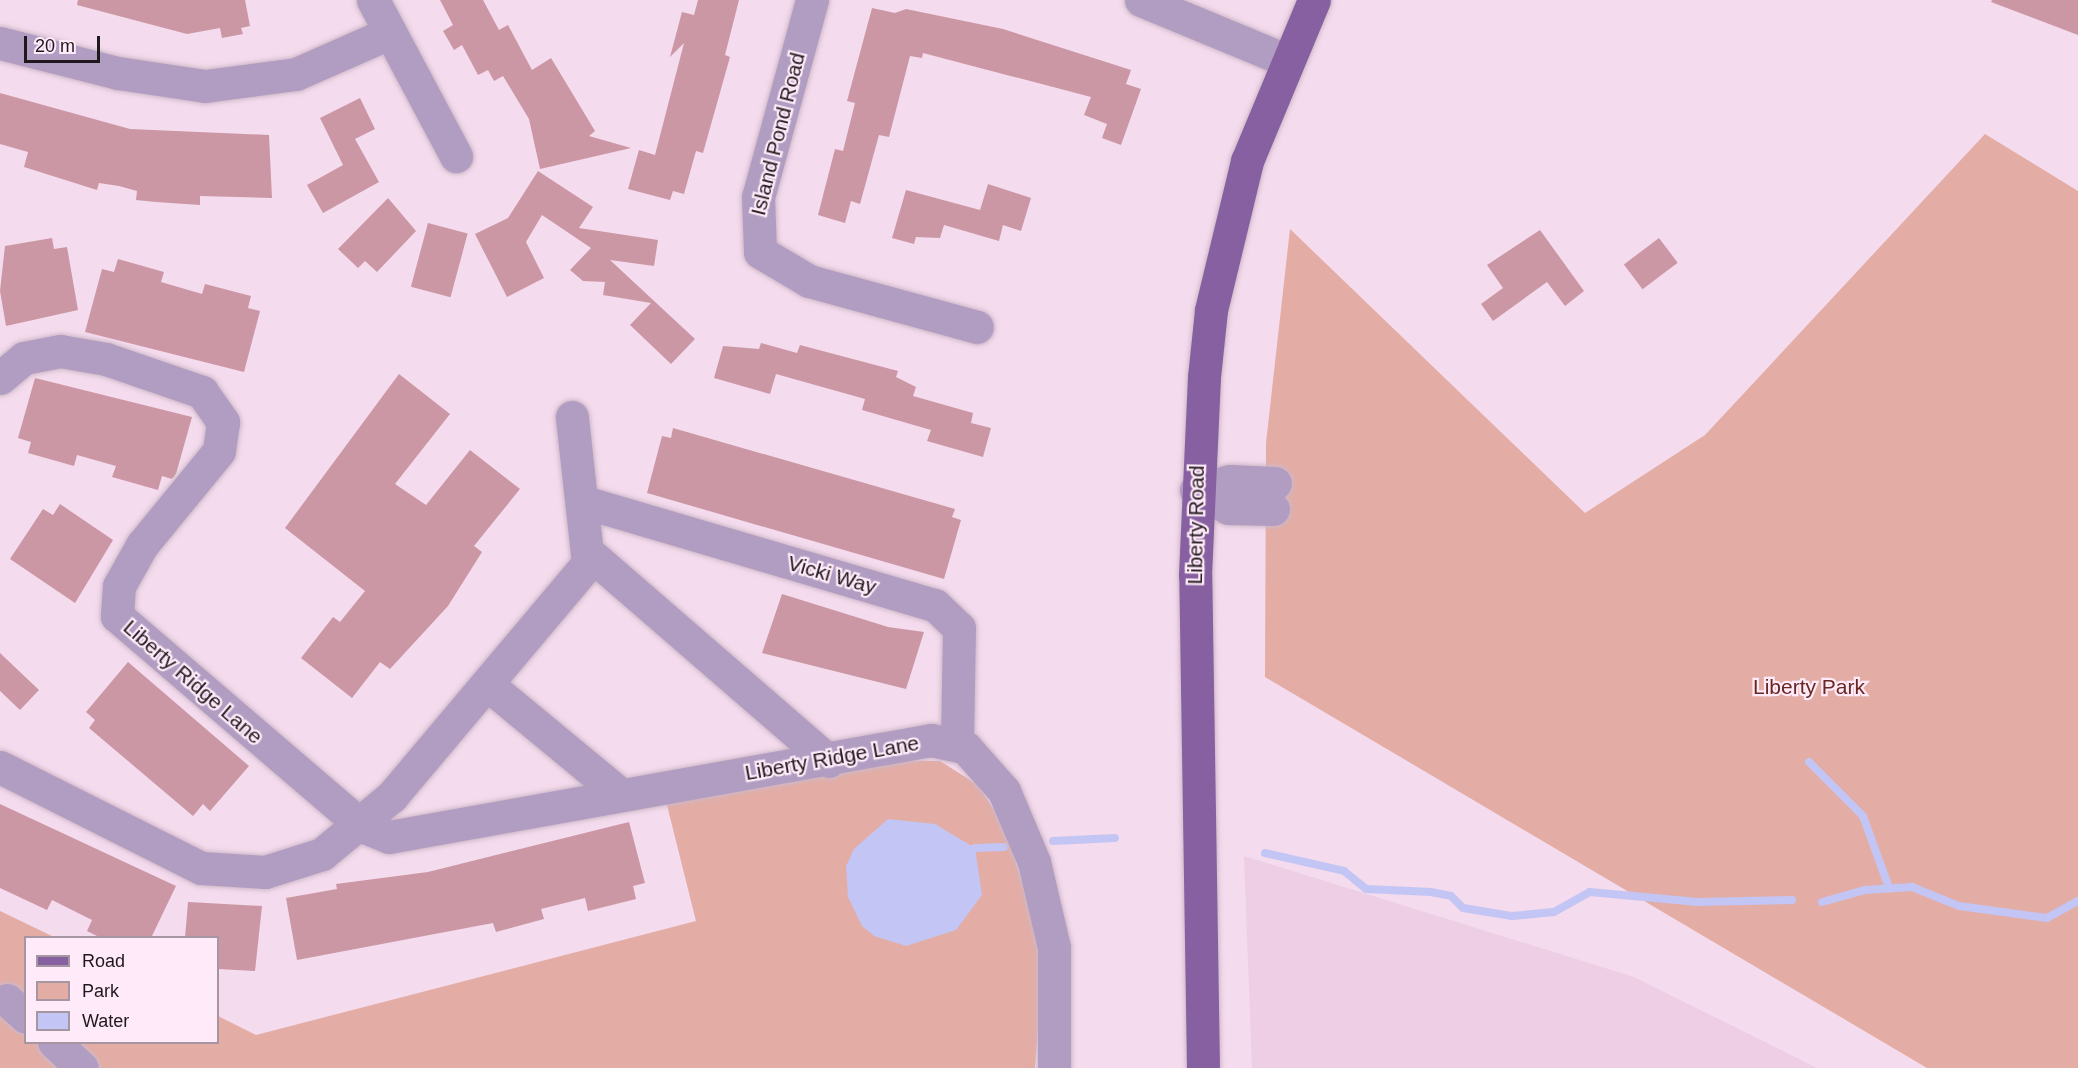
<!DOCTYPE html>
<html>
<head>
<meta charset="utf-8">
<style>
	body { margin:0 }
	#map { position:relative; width:2078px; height:1068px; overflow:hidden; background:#f4dbed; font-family:Helvetica,sans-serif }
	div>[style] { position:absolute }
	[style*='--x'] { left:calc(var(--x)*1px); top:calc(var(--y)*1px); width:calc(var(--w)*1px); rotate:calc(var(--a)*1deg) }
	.built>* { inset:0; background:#edcee4 }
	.green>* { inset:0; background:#e3ada5 }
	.water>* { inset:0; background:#c3c5f4 }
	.stream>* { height:8px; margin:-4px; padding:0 4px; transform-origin:4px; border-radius:4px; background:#c3c5f4 }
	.building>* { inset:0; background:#cc97a4; transform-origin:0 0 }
	.roads { filter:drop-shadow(0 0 2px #ceb8c8) drop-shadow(0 0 2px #ceb8c8) }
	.minor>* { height:33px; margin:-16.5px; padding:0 16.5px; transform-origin:16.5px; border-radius:16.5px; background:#b19dc1 }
	.major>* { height:33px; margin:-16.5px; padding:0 16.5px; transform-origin:16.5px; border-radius:16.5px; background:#8660a1 }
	span { translate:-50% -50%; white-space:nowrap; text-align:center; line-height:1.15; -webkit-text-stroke:4.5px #feeaf8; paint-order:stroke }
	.street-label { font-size:21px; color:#21181e }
	.park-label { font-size:21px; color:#692721 }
	.legend { position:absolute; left:24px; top:936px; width:195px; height:108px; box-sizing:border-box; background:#feeaf8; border:2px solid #a696a1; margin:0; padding:8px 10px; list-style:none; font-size:18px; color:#21181e }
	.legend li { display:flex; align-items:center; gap:12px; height:30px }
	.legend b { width:30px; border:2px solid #a696a1 }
	.scale { position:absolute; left:24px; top:36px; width:76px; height:27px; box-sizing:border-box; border:3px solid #21181e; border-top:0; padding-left:8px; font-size:18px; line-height:21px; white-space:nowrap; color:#21181e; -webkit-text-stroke:4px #feeaf8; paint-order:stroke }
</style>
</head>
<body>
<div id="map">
	<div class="built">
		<div style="clip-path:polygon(1244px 856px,1634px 977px,1817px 1068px,1252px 1068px)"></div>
	</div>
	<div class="green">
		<div style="clip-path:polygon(1985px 134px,2078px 191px,2078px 1068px,1927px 1068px,1265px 677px,1266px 443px,1290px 229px,1585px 513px,1705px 435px)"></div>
		<div style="clip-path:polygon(885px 760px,940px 761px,978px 785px,1004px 825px,1044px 950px,1035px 1068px,0 1068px,0 911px,54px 937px,26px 938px,26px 1042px,218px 1042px,218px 1016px,256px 1035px,696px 921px,665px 797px)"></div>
	</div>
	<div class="water">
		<div style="clip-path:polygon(888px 819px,935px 824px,975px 848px,982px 895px,956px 930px,906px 946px,874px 936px,862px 926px,848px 897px,846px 866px,854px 849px)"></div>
	</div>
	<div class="stream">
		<div style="--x:1809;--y:762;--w:76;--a:45"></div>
		<div style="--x:1863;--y:816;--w:77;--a:70.1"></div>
		<div style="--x:1053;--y:841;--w:62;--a:-2.8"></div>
		<div style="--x:975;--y:848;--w:29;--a:-2"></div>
		<div style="--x:1265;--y:853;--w:81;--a:12.8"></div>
		<div style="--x:1344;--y:871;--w:28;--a:39"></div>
		<div style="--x:1366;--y:889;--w:65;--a:2.6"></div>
		<div style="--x:1431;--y:892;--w:20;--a:11"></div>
		<div style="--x:1451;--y:896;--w:17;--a:45"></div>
		<div style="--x:1463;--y:908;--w:50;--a:9.3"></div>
		<div style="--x:1512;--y:916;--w:42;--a:-5.4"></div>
		<div style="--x:1554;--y:912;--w:41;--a:-29.1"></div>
		<div style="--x:1590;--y:892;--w:108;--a:5.3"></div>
		<div style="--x:1698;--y:902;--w:94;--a:-1.2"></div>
		<div style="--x:1822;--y:902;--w:45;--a:-15.6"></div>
		<div style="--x:1865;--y:890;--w:47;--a:-3.7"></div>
		<div style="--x:1912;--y:887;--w:51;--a:22"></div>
		<div style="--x:1959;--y:906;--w:89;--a:7.8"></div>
		<div style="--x:2047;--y:918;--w:35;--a:-29"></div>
	</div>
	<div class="building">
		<div style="clip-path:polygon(78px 0,245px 0,250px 26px,241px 28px,243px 34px,222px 38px,220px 28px,187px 34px,77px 5px)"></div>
		<div style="clip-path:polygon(440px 0,483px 0,499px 30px,508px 25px,532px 70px,551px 58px,595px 131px,589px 136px,631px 148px,540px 169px,529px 119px,503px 76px,494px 81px,488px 70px,478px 75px,462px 45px,454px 50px,443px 31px,453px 25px)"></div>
		<div style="clip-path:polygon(698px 0,739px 0,725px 55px,730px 57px,703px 153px,696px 151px,684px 194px,673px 191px,670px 200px,628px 189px,639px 150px,655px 155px,684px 43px,670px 57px,682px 12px,694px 15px)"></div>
		<div style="clip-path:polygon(2078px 0,2078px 35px,1991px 2px,1992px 0)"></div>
		<div style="clip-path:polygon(872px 8px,895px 13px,906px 9px,1003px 29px,1131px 70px,1126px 84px,1141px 89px,1121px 145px,1102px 138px,1107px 124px,1084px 115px,1091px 97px,923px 53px,922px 58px,910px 56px,889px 137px,879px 135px,860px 204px,851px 201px,845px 223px,818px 215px,835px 149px,843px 151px,855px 103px,847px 101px)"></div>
		<div style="clip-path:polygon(0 93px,130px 129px,269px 135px,272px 198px,200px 196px,200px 205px,156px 202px,136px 200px,137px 191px,119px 186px,99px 183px,97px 190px,24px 167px,28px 152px,0 144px)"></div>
		<div style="clip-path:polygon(360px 98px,375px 129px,355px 139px,379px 182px,323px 213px,307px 185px,343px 165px,320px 118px)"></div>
		<div style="clip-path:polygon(538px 171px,593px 207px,579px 228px,658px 240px,654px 266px,610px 260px,695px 339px,671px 364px,630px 325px,651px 303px,603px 295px,605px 282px,583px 281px,570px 270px,591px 248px,542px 215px,526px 242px,544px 278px,507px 297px,475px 234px,508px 218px)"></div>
		<div style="clip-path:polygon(988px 184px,1031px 198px,1021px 231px,1003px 225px,999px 241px,944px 225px,940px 238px,916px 237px,914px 244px,892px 238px,906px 190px,980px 210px)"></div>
		<div style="clip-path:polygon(388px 198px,416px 231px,377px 272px,365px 261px,358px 268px,338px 249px)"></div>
		<div style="left:428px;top:223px;width:41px;height:66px;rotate:15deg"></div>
		<div style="clip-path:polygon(1540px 230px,1584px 291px,1565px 306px,1547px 282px,1493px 321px,1481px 304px,1503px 288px,1487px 265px)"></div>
		<div style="clip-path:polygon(52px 238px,54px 249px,67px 247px,78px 310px,6px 326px,0 291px,5px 246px)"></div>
		<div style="left:1659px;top:238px;width:31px;height:44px;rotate:53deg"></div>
		<div style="clip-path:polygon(118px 259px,164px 272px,161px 282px,202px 294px,205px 284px,251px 296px,248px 308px,260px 311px,244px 372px,85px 332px,102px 269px,114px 272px)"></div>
		<div style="clip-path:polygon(761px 343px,797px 353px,800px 345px,898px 371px,896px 377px,916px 387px,913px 396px,973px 413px,971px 423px,991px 428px,983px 457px,927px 441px,931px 430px,862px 410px,865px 399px,776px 374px,770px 394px,714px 378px,723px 346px,759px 349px)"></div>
		<div style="clip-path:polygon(399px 374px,450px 414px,395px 484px,426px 505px,470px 450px,520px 489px,474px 546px,482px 552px,448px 606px,390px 669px,380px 662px,352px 698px,301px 658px,333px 617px,340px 622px,365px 591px,285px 528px)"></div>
		<div style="clip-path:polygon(35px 378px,192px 417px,176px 474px,172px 479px,162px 476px,158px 490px,112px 477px,116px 466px,77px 455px,74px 466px,28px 453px,31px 442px,18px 438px)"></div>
		<div style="clip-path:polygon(673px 428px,955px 509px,952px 517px,961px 520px,944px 579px,647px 493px,662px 436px,671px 438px)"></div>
		<div style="clip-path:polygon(60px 504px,113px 540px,75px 603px,10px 559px,43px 509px,53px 515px)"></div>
		<div style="clip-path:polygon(782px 594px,888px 627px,924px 632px,906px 689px,762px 653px)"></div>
		<div style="clip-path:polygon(0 653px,39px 690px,20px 710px,0 691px)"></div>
		<div style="clip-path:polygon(128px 662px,249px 766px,210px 811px,203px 804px,193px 816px,89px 728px,95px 720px,86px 712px)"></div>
		<div style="clip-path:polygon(0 804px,176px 886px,151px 938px,101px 938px,87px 931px,92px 920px,52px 900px,47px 910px,0 888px)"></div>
		<div style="clip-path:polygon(629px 822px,645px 883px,633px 886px,636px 899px,588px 911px,585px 898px,541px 909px,544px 919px,496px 932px,493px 923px,297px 960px,286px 898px,337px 889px,336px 884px,428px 872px)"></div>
		<div style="clip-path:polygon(188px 902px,262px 906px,255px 971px,218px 969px,218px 938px,185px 938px)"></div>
	</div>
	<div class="roads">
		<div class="minor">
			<div style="--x:373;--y:0;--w:177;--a:62"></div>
			<div style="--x:812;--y:0;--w:204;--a:105.3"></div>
			<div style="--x:758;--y:197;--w:55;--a:87.9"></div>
			<div style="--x:760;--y:252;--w:57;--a:30.6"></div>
			<div style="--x:809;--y:281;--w:174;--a:15.3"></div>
			<div style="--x:1141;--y:0;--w:159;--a:22.5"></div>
			<div style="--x:0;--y:43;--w:122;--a:14.3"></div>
			<div style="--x:118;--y:73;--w:88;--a:8.5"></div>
			<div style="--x:205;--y:86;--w:92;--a:-7.5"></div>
			<div style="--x:296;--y:74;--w:102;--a:-23.8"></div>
			<div style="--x:0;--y:378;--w:31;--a:-40"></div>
			<div style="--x:24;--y:358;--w:37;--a:-11"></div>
			<div style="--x:60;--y:351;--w:47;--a:9.9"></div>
			<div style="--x:106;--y:359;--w:102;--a:19"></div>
			<div style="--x:202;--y:392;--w:37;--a:55"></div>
			<div style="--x:223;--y:422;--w:29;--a:98"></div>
			<div style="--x:219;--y:451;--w:122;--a:129.3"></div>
			<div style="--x:142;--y:545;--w:47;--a:119.3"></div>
			<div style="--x:119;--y:586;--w:30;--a:94"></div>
			<div style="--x:117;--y:616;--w:323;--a:40.6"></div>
			<div style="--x:362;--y:826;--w:29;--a:22"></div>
			<div style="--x:389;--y:837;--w:551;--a:-10.15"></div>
			<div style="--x:931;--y:740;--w:35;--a:12"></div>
			<div style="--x:965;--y:747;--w:59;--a:48.4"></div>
			<div style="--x:1004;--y:791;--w:77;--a:67.1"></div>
			<div style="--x:1034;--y:862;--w:87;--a:76.8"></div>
			<div style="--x:1054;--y:947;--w:121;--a:90"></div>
			<div style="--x:1196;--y:490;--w:37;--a:29"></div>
			<div style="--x:1228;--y:508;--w:45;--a:1.3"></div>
			<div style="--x:1196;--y:490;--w:35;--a:-15"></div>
			<div style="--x:1230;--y:481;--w:45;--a:2.5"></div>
			<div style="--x:584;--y:502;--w:366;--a:16.4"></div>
			<div style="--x:935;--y:605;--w:33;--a:44"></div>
			<div style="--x:959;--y:628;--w:117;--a:91"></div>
			<div style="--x:590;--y:554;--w:316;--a:40.9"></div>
			<div style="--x:487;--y:684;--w:173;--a:39.6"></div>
			<div style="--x:0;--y:767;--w:225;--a:26.7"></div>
			<div style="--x:201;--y:868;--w:64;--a:3.6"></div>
			<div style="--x:265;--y:872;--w:60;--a:-17.5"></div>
			<div style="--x:322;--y:854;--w:91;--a:-39.6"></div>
			<div style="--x:392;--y:796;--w:304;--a:-49.9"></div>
			<div style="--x:588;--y:563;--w:147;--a:-96.3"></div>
			<div style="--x:7;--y:1000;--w:25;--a:42"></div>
			<div style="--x:54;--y:1042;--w:38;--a:43"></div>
		</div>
		<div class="major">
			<div style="--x:1203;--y:1068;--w:493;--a:-90.9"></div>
			<div style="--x:1195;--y:575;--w:198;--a:-87.4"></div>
			<div style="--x:1204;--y:377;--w:67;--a:-84"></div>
			<div style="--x:1211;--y:310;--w:153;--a:-76.4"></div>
			<div style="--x:1247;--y:161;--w:174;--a:-67.4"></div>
		</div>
	</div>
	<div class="street-label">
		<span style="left:778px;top:134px;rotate:-76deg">Island Pond Road</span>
		<span style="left:1196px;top:525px;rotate:-89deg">Liberty Road</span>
		<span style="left:832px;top:575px;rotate:16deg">Vicki Way</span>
		<span style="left:193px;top:682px;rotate:41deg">Liberty Ridge Lane</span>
		<span style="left:832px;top:758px;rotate:-10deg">Liberty Ridge Lane</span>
	</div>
	<div class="park-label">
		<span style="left:1809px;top:687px">Liberty Park</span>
	</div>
	<ul class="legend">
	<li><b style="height:8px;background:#8660a1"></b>Road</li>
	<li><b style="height:16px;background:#e3ada5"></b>Park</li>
	<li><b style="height:16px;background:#c3c5f4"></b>Water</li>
	</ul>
	<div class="scale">20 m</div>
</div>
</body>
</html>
